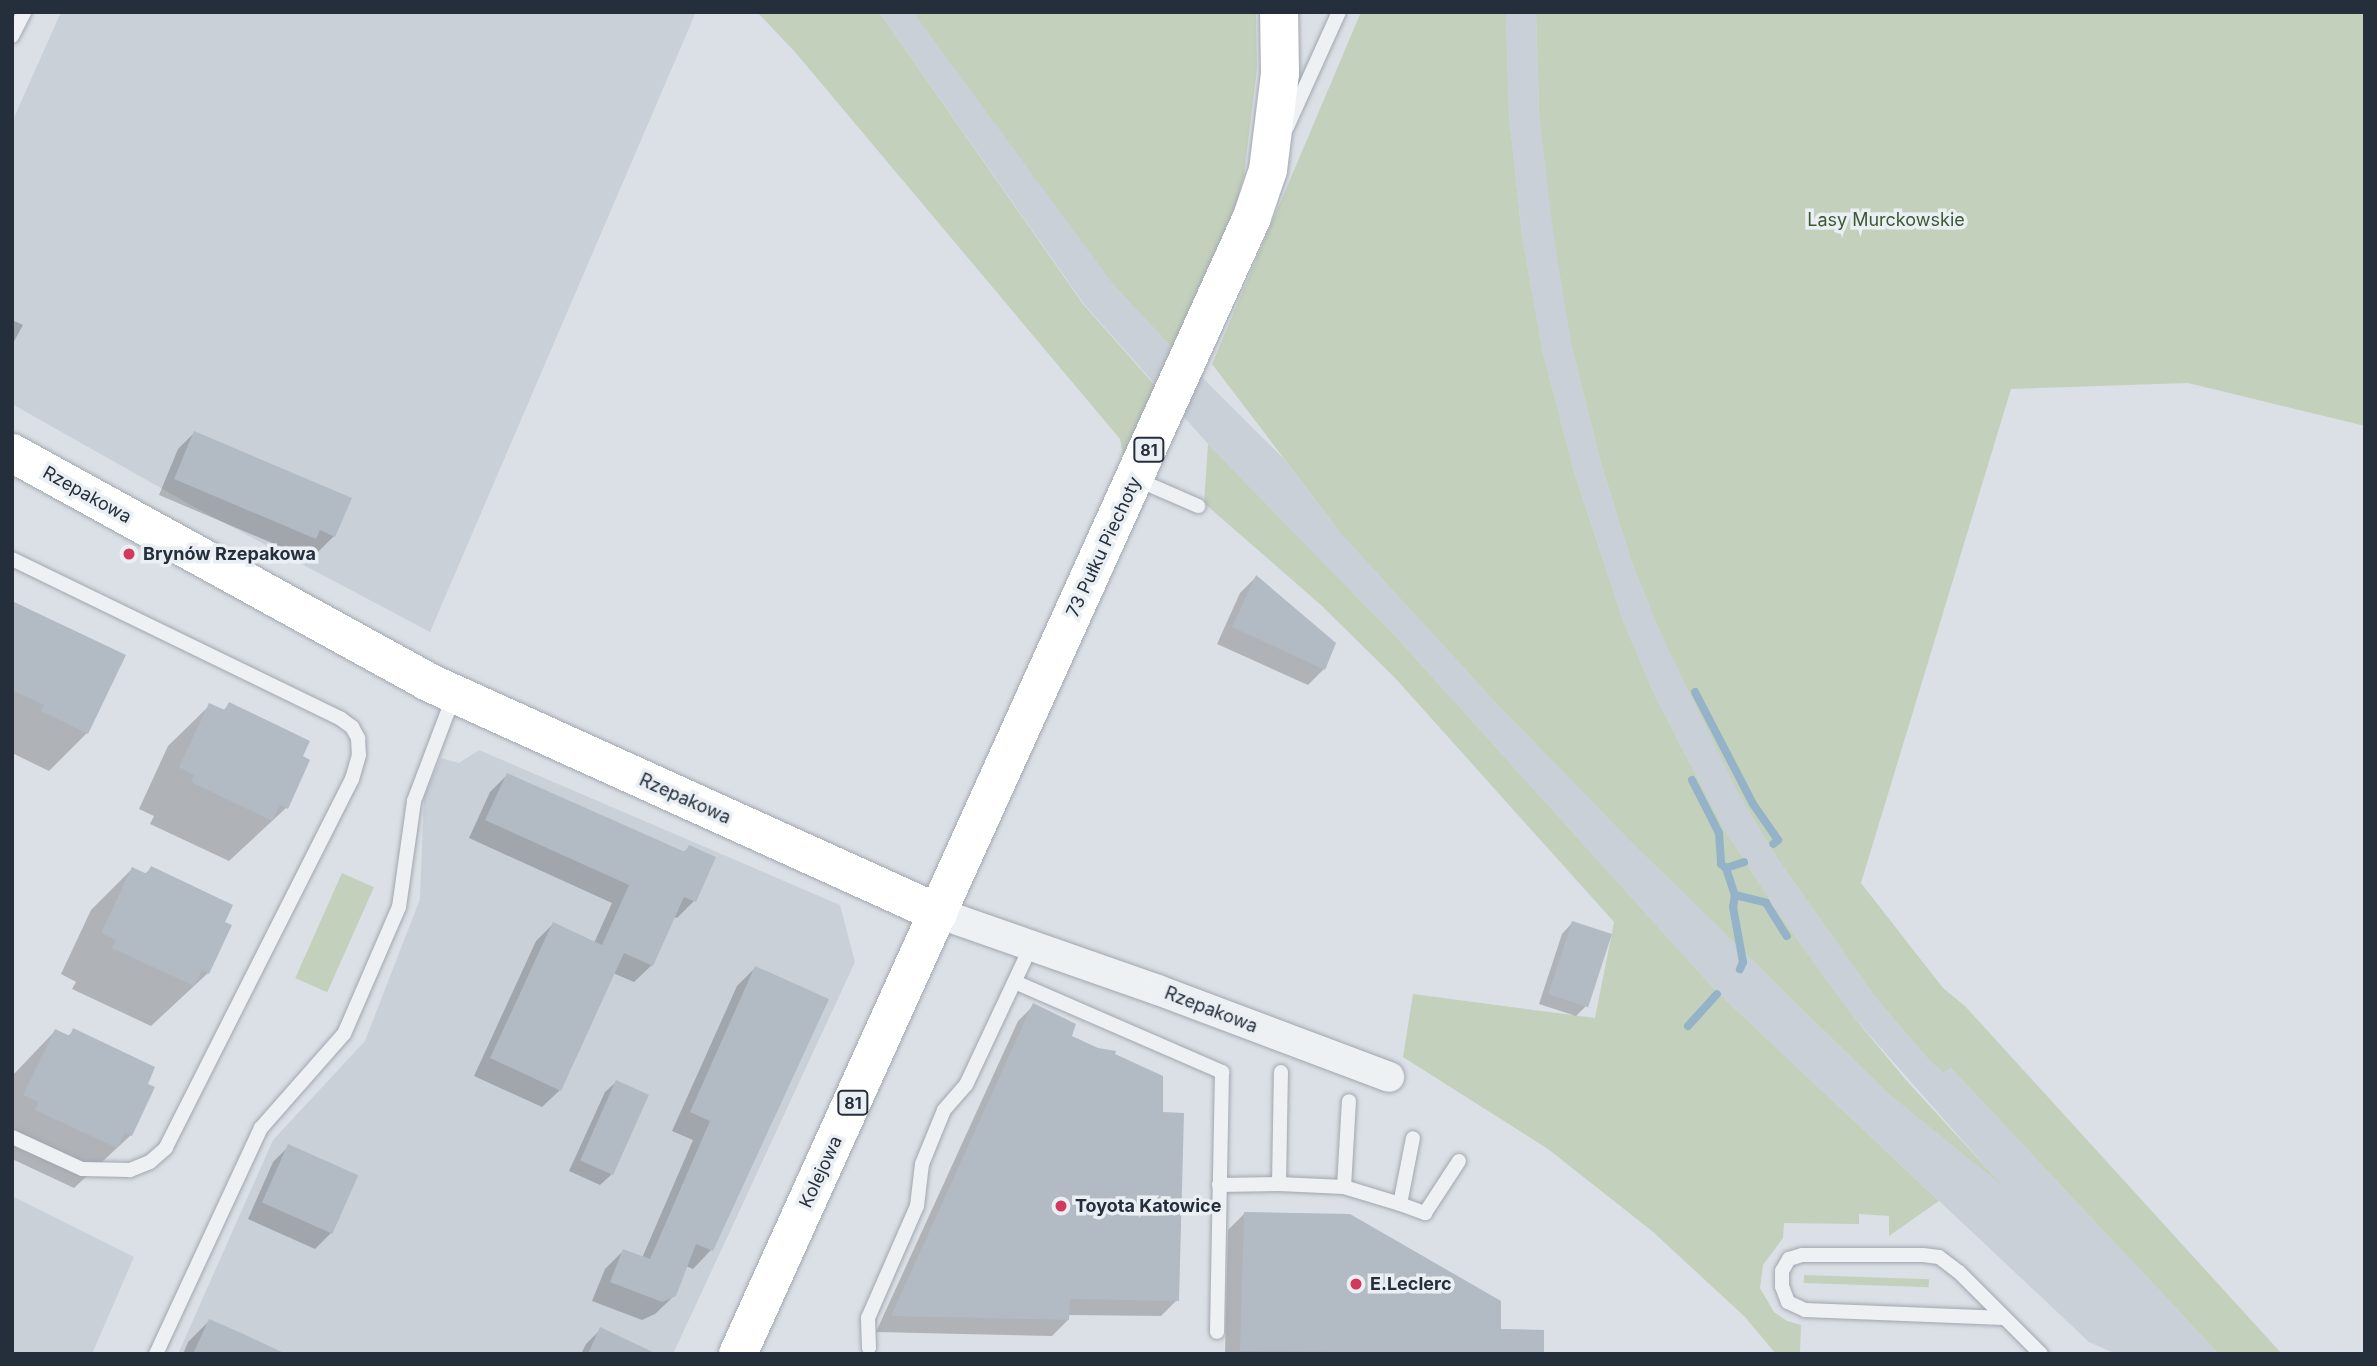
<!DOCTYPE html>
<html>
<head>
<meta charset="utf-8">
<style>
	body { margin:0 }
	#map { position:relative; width:2377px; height:1366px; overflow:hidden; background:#dbe0e6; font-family:Inter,sans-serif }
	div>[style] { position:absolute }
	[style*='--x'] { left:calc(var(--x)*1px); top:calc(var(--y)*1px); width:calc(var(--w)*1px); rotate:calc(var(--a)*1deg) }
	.built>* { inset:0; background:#c9d0d8 }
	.green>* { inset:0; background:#c3d0bc; transform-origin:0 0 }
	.shadow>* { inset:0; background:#0003 }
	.stream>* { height:8px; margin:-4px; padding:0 4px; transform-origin:4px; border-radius:4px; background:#94b2c8 }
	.building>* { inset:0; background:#b2bac3; transform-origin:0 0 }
	.roads { filter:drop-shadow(0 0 2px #a1a7b0) drop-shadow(0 0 2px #a1a7b0) }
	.lane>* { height:14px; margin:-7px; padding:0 7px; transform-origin:7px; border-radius:7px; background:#eef1f4 }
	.street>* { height:30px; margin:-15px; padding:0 15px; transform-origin:15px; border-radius:15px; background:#eef1f4 }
	.secondary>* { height:38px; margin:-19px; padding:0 19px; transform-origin:19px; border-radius:19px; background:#fff }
	.primary>* { height:38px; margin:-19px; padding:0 19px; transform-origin:19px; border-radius:19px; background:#fff }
	.dots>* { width:19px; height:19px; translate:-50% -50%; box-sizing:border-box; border:4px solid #eaeff4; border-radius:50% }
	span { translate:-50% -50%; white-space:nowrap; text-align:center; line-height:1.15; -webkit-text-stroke:7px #eaeff4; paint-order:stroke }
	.shield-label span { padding:2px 5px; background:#eaeff4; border:2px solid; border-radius:5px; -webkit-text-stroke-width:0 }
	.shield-label { font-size:16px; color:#252f3c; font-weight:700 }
	.park-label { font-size:18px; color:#3c5932 }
	.street-label { font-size:18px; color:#252f3c }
	.poi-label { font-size:18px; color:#252f3c; font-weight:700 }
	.left { translate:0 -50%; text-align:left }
	.frame { position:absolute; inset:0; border:14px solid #252f3c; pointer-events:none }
</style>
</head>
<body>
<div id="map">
	<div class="built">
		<div style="clip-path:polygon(61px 12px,696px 12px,430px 632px,198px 509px,12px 404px,12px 122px)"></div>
		<div style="clip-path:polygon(879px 12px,913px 12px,1176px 351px,1284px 459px,1343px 536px,1496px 703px,1630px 841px,1891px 1096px,2000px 1183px,1852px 1015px,1782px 918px,1724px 829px,1655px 696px,1623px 621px,1574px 472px,1543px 353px,1522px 236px,1509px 115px,1506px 12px,1536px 12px,1539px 112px,1572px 348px,1601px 463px,1631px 560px,1661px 633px,1739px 795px,1777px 858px,1876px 998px,1928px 1059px,1943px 1073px,1951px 1068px,2219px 1354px,2116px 1354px,2089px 1342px,1715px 990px,1397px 638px,1208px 444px,1084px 304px)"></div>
		<div style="clip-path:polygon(479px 750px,840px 905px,855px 962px,673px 1354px,178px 1354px,273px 1140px,365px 1041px,420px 899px,424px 796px,441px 758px,459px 763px)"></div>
		<div style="clip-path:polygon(12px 1196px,134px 1257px,92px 1354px,12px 1354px)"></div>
	</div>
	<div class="green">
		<div style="clip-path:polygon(757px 12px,879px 12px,1083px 304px,1158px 389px,1124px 460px,1120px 439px,795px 52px)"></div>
		<div style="clip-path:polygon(913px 12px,1256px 12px,1257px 69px,1244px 175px,1231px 223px,1176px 351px,1113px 284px)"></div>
		<div style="clip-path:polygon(1361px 12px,1506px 12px,1509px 115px,1522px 236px,1543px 353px,1574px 472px,1623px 621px,1655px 696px,1724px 829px,1782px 918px,1852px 1015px,1906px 1080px,2003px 1186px,1891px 1096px,1630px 841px,1496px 703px,1343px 536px,1212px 364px)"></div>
		<div style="clip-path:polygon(1536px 12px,2365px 12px,2365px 426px,2188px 383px,2011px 389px,1861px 883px,1943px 988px,1965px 1006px,2282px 1354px,2219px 1354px,1951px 1068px,1943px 1073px,1928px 1059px,1876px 998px,1777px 858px,1739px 795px,1661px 634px,1631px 560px,1601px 463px,1572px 348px,1553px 231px,1539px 112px)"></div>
		<div style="clip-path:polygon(1208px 444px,1397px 638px,1715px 990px,1939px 1201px,1889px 1236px,1889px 1216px,1859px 1214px,1859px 1224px,1784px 1223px,1783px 1238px,1763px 1265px,1760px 1288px,1774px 1312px,1787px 1321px,1801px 1325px,1800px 1354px,1776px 1354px,1745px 1317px,1652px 1231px,1548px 1149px,1403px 1057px,1413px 994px,1595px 1018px,1614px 922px,1396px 679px,1322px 606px,1204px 503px)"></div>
		<div style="left:342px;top:873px;width:35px;height:115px;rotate:24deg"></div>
		<div style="left:1804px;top:1275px;width:125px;height:8px;rotate:2deg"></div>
	</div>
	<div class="shadow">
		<div style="clip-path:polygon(12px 320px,23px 325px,12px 345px)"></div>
		<div style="clip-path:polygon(194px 433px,334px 536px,318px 552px,306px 547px,298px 554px,159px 495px,178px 449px)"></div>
		<div style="clip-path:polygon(1256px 577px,1324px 669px,1308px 685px,1217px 644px,1240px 593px)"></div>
		<div style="clip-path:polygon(12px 604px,87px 733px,49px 771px,12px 753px)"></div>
		<div style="clip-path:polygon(229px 704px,286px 808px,229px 861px,150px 824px,154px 816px,139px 809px,168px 746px,210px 705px,223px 711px)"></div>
		<div style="clip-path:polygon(507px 775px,683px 853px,689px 847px,694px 901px,677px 918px,674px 917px,652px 965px,634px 982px,613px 973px,560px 1090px,542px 1107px,474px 1076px,536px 941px,553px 924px,594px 943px,612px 903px,469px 838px,490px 792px)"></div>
		<div style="clip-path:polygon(151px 868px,208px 973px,151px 1026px,72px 989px,76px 982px,61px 974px,91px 910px,132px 869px,144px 875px)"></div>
		<div style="clip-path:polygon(1572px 923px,1586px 1006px,1576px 1016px,1539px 1004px,1562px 934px)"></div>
		<div style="clip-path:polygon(755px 968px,826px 1000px,711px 1250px,693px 1269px,686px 1266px,675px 1295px,655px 1314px,642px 1320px,592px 1301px,605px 1269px,623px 1251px,642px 1258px,693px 1140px,672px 1131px,737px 986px)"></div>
		<div style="clip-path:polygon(1034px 1005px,1161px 1114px,1177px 1300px,1161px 1316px,1068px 1315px,1068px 1320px,1052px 1336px,876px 1332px,1018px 1021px)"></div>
		<div style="clip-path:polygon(74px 1030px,131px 1135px,74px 1188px,12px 1159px,12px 1076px,55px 1031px,67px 1037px)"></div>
		<div style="clip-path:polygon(616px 1082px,611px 1175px,600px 1185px,569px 1171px,605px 1092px)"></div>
		<div style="clip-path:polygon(289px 1146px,331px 1233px,315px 1249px,248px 1219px,273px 1162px)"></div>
		<div style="clip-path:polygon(1244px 1214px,1499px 1331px,1542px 1354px,1225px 1354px,1228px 1230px)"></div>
		<div style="clip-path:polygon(209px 1321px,282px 1354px,183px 1354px,188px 1342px)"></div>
		<div style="clip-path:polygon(601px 1329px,645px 1354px,581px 1354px,586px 1344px)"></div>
	</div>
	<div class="stream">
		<div style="--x:1695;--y:692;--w:126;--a:62.6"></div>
		<div style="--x:1753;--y:804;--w:44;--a:55.2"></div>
		<div style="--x:1778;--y:840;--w:6;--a:141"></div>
		<div style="--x:1692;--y:780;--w:59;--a:63"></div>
		<div style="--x:1719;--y:833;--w:31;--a:86"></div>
		<div style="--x:1721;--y:864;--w:6;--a:39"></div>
		<div style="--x:1726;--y:868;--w:28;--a:72"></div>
		<div style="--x:1735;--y:895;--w:12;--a:99"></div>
		<div style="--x:1733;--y:907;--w:56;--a:79.7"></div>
		<div style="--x:1743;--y:962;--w:8;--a:113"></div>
		<div style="--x:1726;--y:868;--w:19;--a:-18"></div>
		<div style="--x:1735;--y:895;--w:32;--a:14"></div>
		<div style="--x:1766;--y:903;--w:39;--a:58"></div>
		<div style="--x:1688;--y:1026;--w:43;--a:-47.8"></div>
	</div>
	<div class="building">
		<div style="clip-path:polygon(194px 431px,352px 498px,335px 537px,320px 530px,316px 539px,174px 479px)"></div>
		<div style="clip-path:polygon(1256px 575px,1336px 643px,1325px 670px,1232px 627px)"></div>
		<div style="clip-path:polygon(12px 601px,126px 655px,88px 734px,41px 711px,44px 705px,12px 690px)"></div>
		<div style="clip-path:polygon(229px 702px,310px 741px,303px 756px,310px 760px,288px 809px,280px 805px,272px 821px,191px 782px,194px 775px,179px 767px,209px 703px,225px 710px)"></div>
		<div style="clip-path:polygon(507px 773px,685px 852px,689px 845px,716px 857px,696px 902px,684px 897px,653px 966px,624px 953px,561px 1091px,490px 1058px,553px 922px,602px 945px,629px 885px,485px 820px)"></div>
		<div style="clip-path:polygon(151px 866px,233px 905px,225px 922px,232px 925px,209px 974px,202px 970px,194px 986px,112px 948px,116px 940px,101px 933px,132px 867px,147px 874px)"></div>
		<div style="left:1572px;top:921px;width:42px;height:77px;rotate:18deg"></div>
		<div style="clip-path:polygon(755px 966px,829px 999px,713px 1251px,696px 1244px,676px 1296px,662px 1302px,610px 1282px,623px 1249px,650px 1259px,710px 1121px,690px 1112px)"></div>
		<div style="clip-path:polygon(1033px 1003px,1076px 1024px,1072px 1036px,1098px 1048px,1116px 1051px,1115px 1054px,1163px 1076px,1163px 1112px,1184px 1113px,1179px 1301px,1070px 1299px,1069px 1320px,891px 1316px)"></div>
		<div style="clip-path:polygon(73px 1028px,155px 1067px,148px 1084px,155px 1087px,132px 1136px,125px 1132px,117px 1148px,35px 1110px,39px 1102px,23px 1095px,55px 1029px,70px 1036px)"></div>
		<div style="left:616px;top:1080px;width:36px;height:88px;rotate:24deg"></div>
		<div style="left:288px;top:1144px;width:77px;height:64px;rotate:24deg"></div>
		<div style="clip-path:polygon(1244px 1212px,1350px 1214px,1501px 1301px,1501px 1329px,1544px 1330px,1544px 1354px,1240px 1351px)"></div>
		<div style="clip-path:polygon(209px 1319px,239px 1332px,286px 1354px,193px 1354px)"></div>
		<div style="clip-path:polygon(600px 1327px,657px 1354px,588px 1354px)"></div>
	</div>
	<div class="roads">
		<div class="lane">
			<div style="--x:12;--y:36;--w:27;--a:-63"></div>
			<div style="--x:1287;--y:127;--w:126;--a:-65.7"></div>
			<div style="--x:1136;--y:479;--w:68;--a:23.5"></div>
			<div style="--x:12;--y:559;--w:366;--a:25.9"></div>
			<div style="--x:341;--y:719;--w:14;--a:36"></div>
			<div style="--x:352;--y:727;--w:13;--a:61"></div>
			<div style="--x:358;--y:738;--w:17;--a:87"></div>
			<div style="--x:359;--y:755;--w:25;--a:106"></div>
			<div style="--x:352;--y:779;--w:413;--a:116.8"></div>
			<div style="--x:166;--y:1148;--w:21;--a:139"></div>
			<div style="--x:150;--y:1162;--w:22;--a:158"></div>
			<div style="--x:130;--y:1170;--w:48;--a:-178.8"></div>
			<div style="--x:82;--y:1169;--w:77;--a:-155.4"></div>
			<div style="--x:1015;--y:982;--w:226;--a:23.5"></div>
			<div style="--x:1222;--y:1072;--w:260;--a:91.1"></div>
			<div style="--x:1279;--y:1184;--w:65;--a:2.6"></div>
			<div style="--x:1344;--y:1187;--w:86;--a:-86.7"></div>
			<div style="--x:1219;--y:1185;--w:60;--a:-1"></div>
			<div style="--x:1279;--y:1184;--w:112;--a:-89"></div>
			<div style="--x:1344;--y:1187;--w:59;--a:16.9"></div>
			<div style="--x:1400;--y:1204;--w:67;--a:-78.9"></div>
			<div style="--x:1400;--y:1204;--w:27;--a:20"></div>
			<div style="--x:1425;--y:1213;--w:62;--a:-56.8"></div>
			<div style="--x:2004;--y:1318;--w:199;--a:-177.7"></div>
			<div style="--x:1805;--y:1310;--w:19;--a:-155"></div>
			<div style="--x:1788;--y:1302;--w:17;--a:-111"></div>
			<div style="--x:1782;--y:1286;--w:15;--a:-90"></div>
			<div style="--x:1782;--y:1271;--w:14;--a:-60"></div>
			<div style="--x:1789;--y:1259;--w:14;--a:-17"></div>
			<div style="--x:1802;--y:1255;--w:121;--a:0"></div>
			<div style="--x:1923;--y:1255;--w:16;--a:7"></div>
			<div style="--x:1939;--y:1257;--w:25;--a:37"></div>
			<div style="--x:1959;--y:1272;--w:116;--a:45"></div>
			<div style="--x:869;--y:1348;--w:30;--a:-92"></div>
			<div style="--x:868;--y:1318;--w:122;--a:-66.4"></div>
			<div style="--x:917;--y:1206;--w:42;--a:-83.2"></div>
			<div style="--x:922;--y:1164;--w:58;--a:-67.8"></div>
			<div style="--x:944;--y:1110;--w:33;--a:-49"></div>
			<div style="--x:966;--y:1085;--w:156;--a:-64.9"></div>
			<div style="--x:156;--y:1354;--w:249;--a:-65.1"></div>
			<div style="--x:261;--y:1128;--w:125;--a:-48.6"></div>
			<div style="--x:344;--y:1034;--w:138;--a:-66.6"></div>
			<div style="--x:399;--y:907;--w:107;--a:-81.9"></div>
			<div style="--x:414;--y:801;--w:113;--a:-69.3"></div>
		</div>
		<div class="street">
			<div style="--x:938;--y:913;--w:233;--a:19.3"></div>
			<div style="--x:1158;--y:990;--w:247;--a:20.6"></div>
		</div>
		<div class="secondary">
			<div style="--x:12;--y:453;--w:475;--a:28.8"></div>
			<div style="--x:428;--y:682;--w:560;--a:24.37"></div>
		</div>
		<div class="primary">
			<div style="--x:738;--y:1354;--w:1248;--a:-65.67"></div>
			<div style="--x:1252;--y:217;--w:50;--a:-71.2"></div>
			<div style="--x:1268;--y:170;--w:98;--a:-82.9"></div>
			<div style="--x:1280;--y:73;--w:61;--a:-90.9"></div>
		</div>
	</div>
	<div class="dots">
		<div style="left:129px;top:554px;background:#d2395d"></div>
		<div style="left:1061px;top:1206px;background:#d2395d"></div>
		<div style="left:1356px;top:1284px;background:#d2395d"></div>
	</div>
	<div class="shield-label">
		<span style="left:1149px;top:450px">81</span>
		<span style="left:853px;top:1103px">81</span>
	</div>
	<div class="park-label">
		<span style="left:1886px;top:220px">Lasy Murckowskie</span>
	</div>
	<div class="street-label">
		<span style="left:87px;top:495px;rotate:29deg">Rzepakowa</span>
		<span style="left:1104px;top:547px;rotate:-65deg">73 Pułku Piechoty</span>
		<span style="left:685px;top:799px;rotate:24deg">Rzepakowa</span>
		<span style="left:1211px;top:1010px;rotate:21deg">Rzepakowa</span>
		<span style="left:821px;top:1172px;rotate:-65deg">Kolejowa</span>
	</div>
	<div class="poi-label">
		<span class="left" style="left:143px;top:554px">Brynów Rzepakowa</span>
		<span class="left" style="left:1075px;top:1206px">Toyota Katowice</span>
		<span class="left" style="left:1370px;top:1284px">E.Leclerc</span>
	</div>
	<div class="frame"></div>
</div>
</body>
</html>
